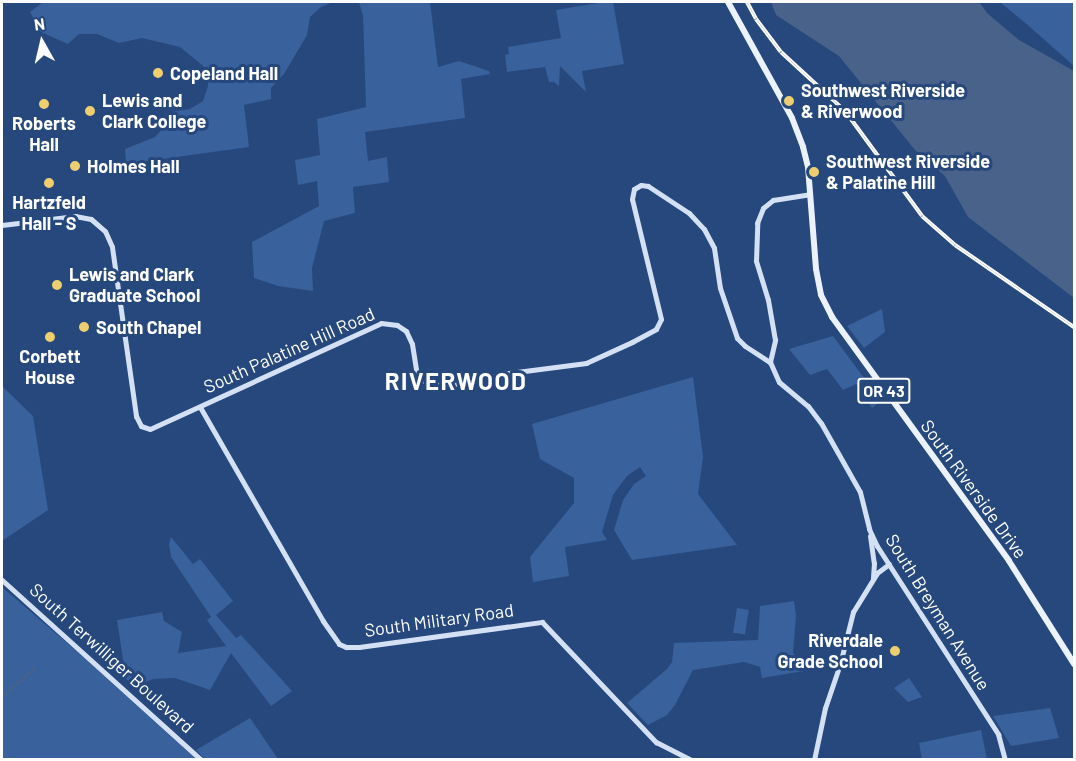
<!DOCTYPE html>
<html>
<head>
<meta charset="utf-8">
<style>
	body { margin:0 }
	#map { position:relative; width:1076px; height:761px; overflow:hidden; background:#26487d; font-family:Barlow,sans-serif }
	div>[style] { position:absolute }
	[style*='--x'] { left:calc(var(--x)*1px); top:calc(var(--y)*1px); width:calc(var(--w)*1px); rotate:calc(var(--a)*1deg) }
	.green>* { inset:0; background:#39619b; transform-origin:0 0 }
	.water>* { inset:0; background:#496289 }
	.stream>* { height:1.5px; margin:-0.75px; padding:0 0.75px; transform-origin:0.75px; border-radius:0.75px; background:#496289 }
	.secondary>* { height:5px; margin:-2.5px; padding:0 2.5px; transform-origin:2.5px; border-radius:2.5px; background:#d4e1f5 }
	.primary>* { height:6px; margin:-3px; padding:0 3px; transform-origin:3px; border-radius:3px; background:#ebf1fd }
	.rail>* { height:4px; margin-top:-2px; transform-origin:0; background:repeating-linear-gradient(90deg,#26487d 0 4.5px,#fff 0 9px); box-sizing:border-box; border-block:2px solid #fff }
	.dots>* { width:16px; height:16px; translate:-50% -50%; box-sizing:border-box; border:3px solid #26487d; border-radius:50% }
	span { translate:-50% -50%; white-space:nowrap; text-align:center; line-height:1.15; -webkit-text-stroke:6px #26487d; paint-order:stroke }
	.shield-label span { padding:2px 4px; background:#26487d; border:2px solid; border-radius:4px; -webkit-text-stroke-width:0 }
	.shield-label { font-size:16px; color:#fff; font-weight:700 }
	.poi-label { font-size:18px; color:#fff; font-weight:700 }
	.left { translate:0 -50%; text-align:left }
	.right { translate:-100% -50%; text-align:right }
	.street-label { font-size:18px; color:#fff }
	.district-label { font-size:24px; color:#fff; font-weight:700; letter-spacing:1.5px }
	.frame { position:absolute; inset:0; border:3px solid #fff; pointer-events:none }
	.north { position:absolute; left:12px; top:12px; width:60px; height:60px; -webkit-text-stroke:4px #26487d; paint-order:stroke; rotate:352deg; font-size:16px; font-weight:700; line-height:24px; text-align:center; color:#fff }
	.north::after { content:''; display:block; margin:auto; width:21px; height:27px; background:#fff; clip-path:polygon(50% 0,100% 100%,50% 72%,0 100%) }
</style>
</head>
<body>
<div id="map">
	<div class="green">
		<div style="clip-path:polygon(43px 2px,333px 2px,321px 7px,310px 17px,307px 35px,284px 74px,271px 88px,271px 99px,244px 105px,249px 147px,126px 164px,125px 149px,155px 137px,162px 129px,166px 113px,190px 109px,203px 101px,208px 86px,208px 70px,180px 47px,142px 38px,119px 43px,97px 34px,79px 34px,68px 44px,41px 32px,30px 12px)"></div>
		<div style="clip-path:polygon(359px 2px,430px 2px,438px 67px,459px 61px,489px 71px,490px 74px,461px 79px,465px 118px,365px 132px,368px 161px,387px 157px,389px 182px,353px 187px,355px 213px,324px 221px,312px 268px,313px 291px,278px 286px,254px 278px,252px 242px,319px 206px,317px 181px,298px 185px,295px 160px,320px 155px,317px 119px,366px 107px,363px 16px)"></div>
		<div style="clip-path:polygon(604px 2px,613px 2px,624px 64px,582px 71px,586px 92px,560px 66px,559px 86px,554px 82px,549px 82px,545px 67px,507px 72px,505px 55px,509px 54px,508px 47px,561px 38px,556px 10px)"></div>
		<div style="clip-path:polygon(1000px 2px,1074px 2px,1074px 66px,1030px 27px)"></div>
		<div style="clip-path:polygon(882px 309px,885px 332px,864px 348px,847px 326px)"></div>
		<div style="clip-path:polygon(833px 336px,881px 401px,872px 408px,856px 384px,843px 390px,827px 369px,810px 375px,789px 349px)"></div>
		<div style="clip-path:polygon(693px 377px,703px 457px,698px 494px,737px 545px,632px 560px,614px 530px,623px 500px,634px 484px,646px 476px,640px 467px,627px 476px,613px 495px,602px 532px,607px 540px,565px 547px,569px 576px,533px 582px,530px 557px,574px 503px,574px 478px,540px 459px,532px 424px)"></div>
		<div style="clip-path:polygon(2px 386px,33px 416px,48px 510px,2px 541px)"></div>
		<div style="clip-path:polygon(171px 537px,193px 564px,200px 559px,233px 601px,216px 615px,236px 638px,241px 635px,292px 691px,271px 706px,231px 653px,210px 690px,175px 678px,153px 679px,136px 686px,126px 679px,117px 620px,162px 612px,164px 621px,182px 632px,178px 653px,226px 646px,207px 620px,211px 617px,171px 557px,169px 544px)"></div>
		<div style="clip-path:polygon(2px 587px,88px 661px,196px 759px,2px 760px)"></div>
		<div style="clip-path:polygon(794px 601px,796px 616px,793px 653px,803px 665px,804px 671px,762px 678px,760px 667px,744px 662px,693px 670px,675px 705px,667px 715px,648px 725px,627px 703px,667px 669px,672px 662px,674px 643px,758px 640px,760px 606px)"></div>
		<div style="left:737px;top:608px;width:12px;height:25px;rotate:9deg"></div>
		<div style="clip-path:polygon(909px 678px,922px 697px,908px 702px,894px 688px)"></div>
		<div style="clip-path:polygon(1050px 708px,1059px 738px,1011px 746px,993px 716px)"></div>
		<div style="clip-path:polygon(250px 718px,278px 759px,205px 759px,196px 750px)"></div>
		<div style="clip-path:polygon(981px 730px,987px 759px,922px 759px,919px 743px)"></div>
	</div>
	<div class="water">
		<div style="clip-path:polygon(771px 2px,979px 2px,988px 14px,1019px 40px,1074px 71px,1074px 298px,968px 217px,945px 176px,915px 150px,839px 56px,776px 15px)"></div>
	</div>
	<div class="stream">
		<div style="--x:2;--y:697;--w:44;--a:-41.3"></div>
	</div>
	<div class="secondary">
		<div style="--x:2;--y:225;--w:74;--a:-7"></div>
		<div style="--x:75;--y:216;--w:16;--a:11"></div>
		<div style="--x:91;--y:219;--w:18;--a:41"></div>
		<div style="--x:105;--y:231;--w:17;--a:66"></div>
		<div style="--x:112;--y:247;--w:171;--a:81.9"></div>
		<div style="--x:136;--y:416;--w:11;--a:63"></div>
		<div style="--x:141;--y:426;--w:9;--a:18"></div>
		<div style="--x:150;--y:429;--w:254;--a:-24.6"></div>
		<div style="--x:381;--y:323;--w:16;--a:7"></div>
		<div style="--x:397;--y:325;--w:11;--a:34"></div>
		<div style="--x:406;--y:331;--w:14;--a:65"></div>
		<div style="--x:412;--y:344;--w:31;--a:81"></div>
		<div style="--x:417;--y:375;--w:9;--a:41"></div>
		<div style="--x:424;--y:381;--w:13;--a:18"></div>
		<div style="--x:436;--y:385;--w:29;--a:-4"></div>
		<div style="--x:465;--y:383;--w:45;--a:-12.8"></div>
		<div style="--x:509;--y:373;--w:78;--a:-7.4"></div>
		<div style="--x:586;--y:363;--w:51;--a:-24.5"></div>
		<div style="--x:632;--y:342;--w:27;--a:-28"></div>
		<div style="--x:656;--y:329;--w:11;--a:-63"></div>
		<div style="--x:661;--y:319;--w:123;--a:-103.6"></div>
		<div style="--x:632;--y:199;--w:10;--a:-79"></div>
		<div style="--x:634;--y:189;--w:8;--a:-30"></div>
		<div style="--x:641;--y:185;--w:7;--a:8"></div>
		<div style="--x:648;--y:186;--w:49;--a:33.4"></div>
		<div style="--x:689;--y:213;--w:22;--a:47"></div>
		<div style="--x:704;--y:229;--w:21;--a:62"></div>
		<div style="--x:714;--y:248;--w:40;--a:81.5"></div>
		<div style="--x:720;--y:288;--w:53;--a:71.2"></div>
		<div style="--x:737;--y:338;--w:11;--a:45"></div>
		<div style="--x:745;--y:346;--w:30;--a:33"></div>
		<div style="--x:770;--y:362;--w:23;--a:-77"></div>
		<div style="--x:775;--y:340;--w:41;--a:-99.9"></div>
		<div style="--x:768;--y:300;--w:41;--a:-107.1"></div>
		<div style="--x:756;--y:261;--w:38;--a:-88"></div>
		<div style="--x:757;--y:223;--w:16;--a:-68"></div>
		<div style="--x:763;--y:208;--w:13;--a:-39"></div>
		<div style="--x:773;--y:200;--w:37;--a:-9"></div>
		<div style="--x:770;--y:362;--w:22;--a:66"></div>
		<div style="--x:779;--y:382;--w:38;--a:40"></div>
		<div style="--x:808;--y:406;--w:21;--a:53"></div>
		<div style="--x:821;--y:423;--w:79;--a:60.5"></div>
		<div style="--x:860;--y:492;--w:38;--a:76"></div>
		<div style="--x:869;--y:529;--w:19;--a:65"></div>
		<div style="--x:877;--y:546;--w:224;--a:57.2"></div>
		<div style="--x:998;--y:734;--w:27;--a:75"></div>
		<div style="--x:200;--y:407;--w:247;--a:60.1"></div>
		<div style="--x:323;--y:621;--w:28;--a:55"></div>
		<div style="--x:339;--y:644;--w:8;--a:23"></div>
		<div style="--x:346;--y:647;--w:13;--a:0"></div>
		<div style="--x:359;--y:647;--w:185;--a:-7.8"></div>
		<div style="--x:542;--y:622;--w:166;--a:46.5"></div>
		<div style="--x:656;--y:742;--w:39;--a:27"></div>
		<div style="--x:870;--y:536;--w:27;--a:82"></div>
		<div style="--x:874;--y:563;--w:15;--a:94"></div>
		<div style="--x:2;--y:580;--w:268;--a:42.1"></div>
		<div style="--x:814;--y:760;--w:53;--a:-78.1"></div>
		<div style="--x:825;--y:708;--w:46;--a:-71.2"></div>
		<div style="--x:840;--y:664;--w:54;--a:-76"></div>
		<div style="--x:853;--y:612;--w:46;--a:-58.4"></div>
		<div style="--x:877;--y:573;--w:15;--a:-37"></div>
	</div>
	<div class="primary">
		<div style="--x:728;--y:2;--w:132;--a:61.1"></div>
		<div style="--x:792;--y:118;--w:31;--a:69"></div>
		<div style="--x:803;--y:147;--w:21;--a:76"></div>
		<div style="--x:808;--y:167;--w:102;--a:85.5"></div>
		<div style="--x:816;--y:269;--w:26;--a:79"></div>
		<div style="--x:821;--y:295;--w:25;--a:63"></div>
		<div style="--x:832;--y:317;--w:301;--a:54"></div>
		<div style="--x:1009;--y:561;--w:122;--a:57.7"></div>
	</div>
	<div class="rail">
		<div style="--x:747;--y:2;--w:19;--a:62"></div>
		<div style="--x:756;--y:19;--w:41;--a:52.9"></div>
		<div style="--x:781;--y:52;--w:87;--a:42.7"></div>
		<div style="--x:845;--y:111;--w:130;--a:53.7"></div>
		<div style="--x:922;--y:216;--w:44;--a:41.3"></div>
		<div style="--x:955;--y:245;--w:145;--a:34.6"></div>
	</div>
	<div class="dots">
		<div style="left:158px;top:73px;background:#eecf70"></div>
		<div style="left:789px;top:101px;background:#eecf70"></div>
		<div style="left:44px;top:104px;background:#eecf70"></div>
		<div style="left:90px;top:111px;background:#eecf70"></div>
		<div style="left:75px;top:166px;background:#eecf70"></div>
		<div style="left:814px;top:172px;background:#eecf70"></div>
		<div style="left:49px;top:183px;background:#eecf70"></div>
		<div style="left:57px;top:285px;background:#eecf70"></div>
		<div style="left:84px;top:327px;background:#eecf70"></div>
		<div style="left:50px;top:337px;background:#eecf70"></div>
		<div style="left:895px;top:651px;background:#eecf70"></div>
	</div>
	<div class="shield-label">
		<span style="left:884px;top:391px">OR 43</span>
	</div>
	<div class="poi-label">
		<span class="left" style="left:170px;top:73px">Copeland Hall</span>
		<span class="left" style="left:801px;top:101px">Southwest Riverside<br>&amp; Riverwood</span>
		<span class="left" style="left:102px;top:111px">Lewis and<br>Clark College</span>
		<span style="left:44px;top:134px">Roberts<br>Hall</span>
		<span class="left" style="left:826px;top:172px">Southwest Riverside<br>&amp; Palatine Hill</span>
		<span class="left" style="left:87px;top:166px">Holmes Hall</span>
		<span style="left:49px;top:213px">Hartzfeld<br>Hall - S</span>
		<span class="left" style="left:69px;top:285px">Lewis and Clark<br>Graduate School</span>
		<span class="left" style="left:96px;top:327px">South Chapel</span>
		<span style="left:50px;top:367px">Corbett<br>House</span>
		<span class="right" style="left:883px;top:651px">Riverdale<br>Grade School</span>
	</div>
	<div class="street-label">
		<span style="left:289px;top:350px;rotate:-24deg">South Palatine Hill Road</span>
		<span style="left:974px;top:489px;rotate:54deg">South Riverside Drive</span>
		<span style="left:938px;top:612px;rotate:58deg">South Breyman Avenue</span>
		<span style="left:439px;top:620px;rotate:-8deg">South Military Road</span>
		<span style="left:112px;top:658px;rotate:42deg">South Terwilliger Boulevard</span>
	</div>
	<div class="district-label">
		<span style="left:456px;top:381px">RIVERWOOD</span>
	</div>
	<div class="frame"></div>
	<div class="north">N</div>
</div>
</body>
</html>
